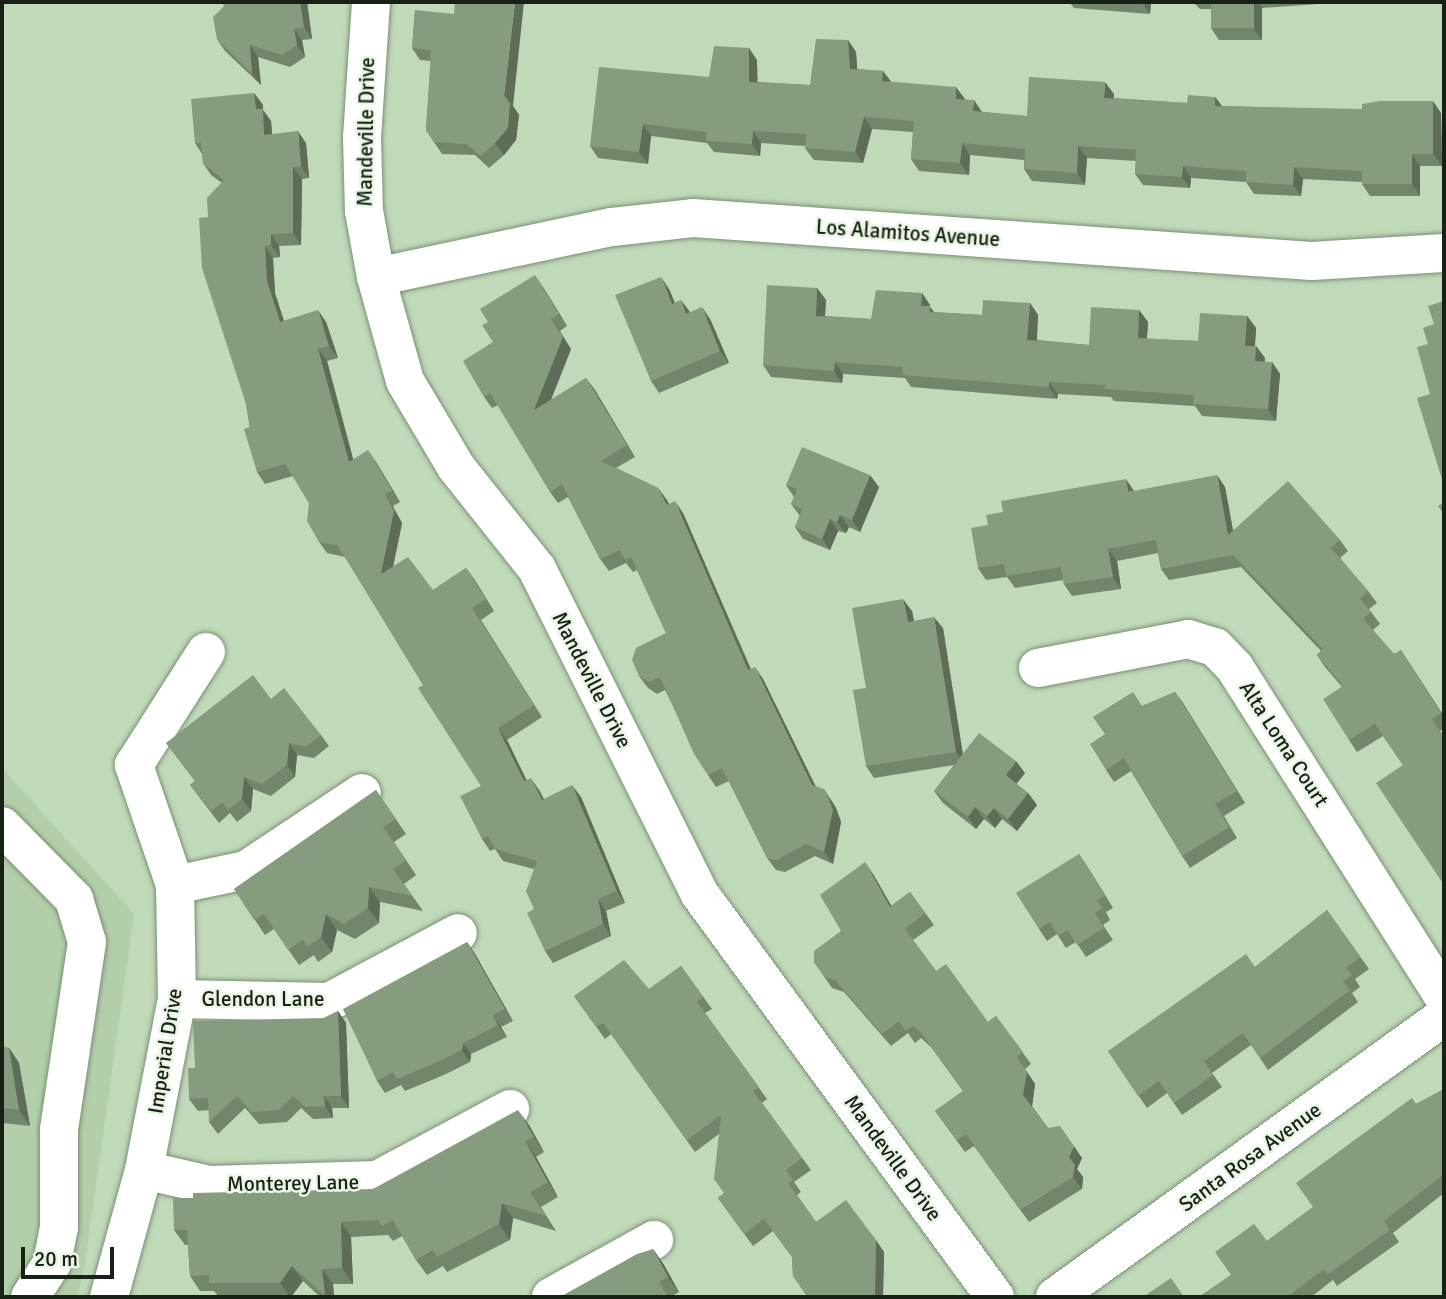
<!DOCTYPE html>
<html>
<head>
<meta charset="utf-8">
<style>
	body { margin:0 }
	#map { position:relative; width:1446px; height:1299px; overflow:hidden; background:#c0d9b9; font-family:Signika,sans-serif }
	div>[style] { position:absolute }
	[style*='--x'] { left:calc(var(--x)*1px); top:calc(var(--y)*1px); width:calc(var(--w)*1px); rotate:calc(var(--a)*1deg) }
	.built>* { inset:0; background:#b2cfaa }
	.roads { filter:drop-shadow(0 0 2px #799173) drop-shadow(0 0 2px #799173) }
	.minor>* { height:38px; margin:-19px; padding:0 19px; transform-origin:19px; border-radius:19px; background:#fff }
	.wall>* { inset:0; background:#72866c }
	.shaded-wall>* { inset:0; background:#5d6d58 }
	.building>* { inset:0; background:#859c7e; transform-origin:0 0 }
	span { translate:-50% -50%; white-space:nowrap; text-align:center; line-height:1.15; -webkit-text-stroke:5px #e9f6e5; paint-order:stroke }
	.street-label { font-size:21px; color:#182115 }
	.frame { position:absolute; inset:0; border:4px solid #182115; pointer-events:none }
	.scale { position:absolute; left:21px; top:1247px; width:93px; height:32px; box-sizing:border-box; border:4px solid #182115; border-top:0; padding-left:9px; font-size:21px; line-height:24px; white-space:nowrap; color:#182115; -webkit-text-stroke:5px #e9f6e5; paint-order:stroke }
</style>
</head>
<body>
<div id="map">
	<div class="built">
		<div style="clip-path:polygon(2px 768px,134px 914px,84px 1271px,77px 1297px,2px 1297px)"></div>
	</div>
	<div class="roads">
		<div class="minor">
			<div style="--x:371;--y:2;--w:135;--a:93.8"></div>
			<div style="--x:362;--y:137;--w:74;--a:88.5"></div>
			<div style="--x:364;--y:211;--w:67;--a:79.7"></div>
			<div style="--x:376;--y:277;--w:108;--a:74.4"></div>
			<div style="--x:405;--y:381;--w:100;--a:59.3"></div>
			<div style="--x:456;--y:467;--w:130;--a:51.5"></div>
			<div style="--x:537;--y:569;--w:362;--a:63.4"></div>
			<div style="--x:699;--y:893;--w:501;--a:53.77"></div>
			<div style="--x:376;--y:277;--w:241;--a:-12"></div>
			<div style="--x:612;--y:227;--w:81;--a:-6.3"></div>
			<div style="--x:693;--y:218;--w:620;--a:3.97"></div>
			<div style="--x:1312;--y:261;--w:132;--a:-3.5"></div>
			<div style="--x:1038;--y:668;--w:153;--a:-10.9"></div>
			<div style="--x:1188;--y:639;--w:28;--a:17"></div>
			<div style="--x:1215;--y:647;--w:29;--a:46"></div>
			<div style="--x:1235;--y:668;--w:390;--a:57.6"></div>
			<div style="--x:2;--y:826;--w:103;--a:45.4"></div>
			<div style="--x:74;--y:899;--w:45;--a:73.2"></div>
			<div style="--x:87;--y:942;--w:190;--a:98.5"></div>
			<div style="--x:59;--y:1130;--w:97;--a:90"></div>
			<div style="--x:59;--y:1227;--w:37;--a:101"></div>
			<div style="--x:52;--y:1263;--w:40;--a:122.9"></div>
			<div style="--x:175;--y:885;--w:73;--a:-11.9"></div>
			<div style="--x:246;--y:870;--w:139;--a:-33.6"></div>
			<div style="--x:177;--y:999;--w:152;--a:1.1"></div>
			<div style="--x:329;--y:1002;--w:146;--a:-28.1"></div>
			<div style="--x:144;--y:1170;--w:67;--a:13"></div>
			<div style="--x:209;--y:1185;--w:168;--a:-1.7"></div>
			<div style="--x:377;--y:1180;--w:151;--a:-28.1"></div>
			<div style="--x:109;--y:1297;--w:132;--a:-74.6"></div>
			<div style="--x:144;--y:1170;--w:174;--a:-79.1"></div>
			<div style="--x:177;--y:999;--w:114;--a:-91"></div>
			<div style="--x:175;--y:885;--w:127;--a:-108.9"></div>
			<div style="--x:134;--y:765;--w:134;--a:-57.5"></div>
			<div style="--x:551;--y:1297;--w:118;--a:-29"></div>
			<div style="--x:1055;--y:1297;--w:480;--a:-35.8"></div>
		</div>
	</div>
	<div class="wall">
		<div style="clip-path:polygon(223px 2px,307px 2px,312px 39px,302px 40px,305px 57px,290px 67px,258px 57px,261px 85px,225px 51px,217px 39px,224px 6px)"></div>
		<div style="clip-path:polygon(1069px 2px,1151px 2px,1150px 14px,1074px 8px)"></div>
		<div style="clip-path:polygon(1193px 2px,1346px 2px,1262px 8px,1262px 40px,1219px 40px,1211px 28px,1211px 9px,1200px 9px)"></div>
		<div style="clip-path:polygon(415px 10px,513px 106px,519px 115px,516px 140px,504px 155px,489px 168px,475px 155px,442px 154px,426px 130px,431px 61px,420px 60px,412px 48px)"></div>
		<div style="clip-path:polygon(848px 40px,856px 52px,857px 69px,883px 71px,891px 82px,965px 99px,982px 112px,1027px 116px,1114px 94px,1113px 98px,1187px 103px,1215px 97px,1222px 106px,1441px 113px,1442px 166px,1420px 166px,1420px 196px,1370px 196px,1362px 184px,1362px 182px,1303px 179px,1301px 196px,1254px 194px,1246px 182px,1191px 178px,1190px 188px,1143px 185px,1135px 174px,1136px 161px,1087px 158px,1085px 185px,1032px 181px,1024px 169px,1024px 160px,970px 155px,969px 175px,919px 171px,911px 159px,913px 132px,872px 129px,863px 163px,814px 160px,805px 148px,805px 146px,761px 143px,760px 156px,714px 152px,707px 143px,651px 136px,648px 164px,598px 158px,590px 146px,709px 77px,757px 60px,757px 82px,810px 85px)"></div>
		<div style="clip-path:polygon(254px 93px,263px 105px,263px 110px,271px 121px,272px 134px,306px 143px,309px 178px,302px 179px,301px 245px,279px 246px,280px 257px,273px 258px,275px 293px,284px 321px,326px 322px,338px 358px,327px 361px,353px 459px,376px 462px,400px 502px,393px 506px,402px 523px,393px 567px,433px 590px,466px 568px,475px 580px,494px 611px,481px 620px,542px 717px,507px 740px,526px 780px,539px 790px,544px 799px,581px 797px,625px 903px,606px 911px,611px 936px,553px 963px,545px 951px,534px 909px,534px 869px,503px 861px,495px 849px,490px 851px,482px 839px,481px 786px,423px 685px,345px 557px,327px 553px,319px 542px,309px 503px,293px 476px,265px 484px,257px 472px,246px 404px,208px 217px,222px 183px,211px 175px,203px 163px,202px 154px,195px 143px)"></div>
		<div style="clip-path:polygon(543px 287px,567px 326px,560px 331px,571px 349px,551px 400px,586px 378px,635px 457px,616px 468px,658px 488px,669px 504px,683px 513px,751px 669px,763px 679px,815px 786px,832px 801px,836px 808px,841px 822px,833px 864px,815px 856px,785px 872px,776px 870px,767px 858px,729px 781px,716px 787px,708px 775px,665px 690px,657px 694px,648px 688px,639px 676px,666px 633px,637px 570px,633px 572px,626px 563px,609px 571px,600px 559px,568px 497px,558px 503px,550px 492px,498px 405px,492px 408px,484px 397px,493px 342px)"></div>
		<div style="clip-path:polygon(817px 288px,826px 300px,825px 316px,871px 319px,922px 293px,930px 305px,930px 307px,934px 312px,982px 315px,1030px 303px,1038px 315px,1037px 340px,1089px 345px,1139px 310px,1148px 322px,1147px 339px,1198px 341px,1247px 316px,1256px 328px,1255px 346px,1256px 346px,1265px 358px,1264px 362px,1272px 362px,1280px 374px,1276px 421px,1202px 416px,1195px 406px,1114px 401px,1111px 397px,1058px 394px,1057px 399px,911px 387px,905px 378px,843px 374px,842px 383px,771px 377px,763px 365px)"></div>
		<div style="clip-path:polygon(669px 289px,675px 303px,690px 312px,710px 319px,729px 363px,659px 393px,651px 381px)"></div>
		<div style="clip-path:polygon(786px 485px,879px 487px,860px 532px,849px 527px,846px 533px,838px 531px,830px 550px,803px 539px,795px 527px,800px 516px,791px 504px,794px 497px)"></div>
		<div style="clip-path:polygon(1225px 487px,1233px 530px,1340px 540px,1348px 551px,1340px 558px,1368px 591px,1377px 603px,1369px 609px,1380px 624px,1373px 630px,1394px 654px,1401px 650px,1444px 716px,1444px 728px,1440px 731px,1444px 737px,1444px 885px,1403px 765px,1383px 736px,1357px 752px,1349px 740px,1342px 687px,1325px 667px,1317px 655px,1321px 651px,1241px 567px,1169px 580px,1161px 569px,1158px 553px,1117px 561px,1121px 589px,1072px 596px,1064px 584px,1063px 580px,1015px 588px,1007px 577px,986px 580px,978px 568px,988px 525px,1134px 491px)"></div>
		<div style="clip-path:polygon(912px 611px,914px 621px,943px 628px,963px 754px,1025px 773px,1016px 784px,1028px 793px,1037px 805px,1017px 831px,1002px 819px,995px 828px,984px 819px,976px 829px,943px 803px,934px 791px,954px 765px,874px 778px,866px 766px,866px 688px)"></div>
		<div style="clip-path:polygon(1175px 692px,1245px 803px,1224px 816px,1237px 838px,1190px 868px,1182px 856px,1131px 771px,1114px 782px,1106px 770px,1105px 734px,1142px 706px)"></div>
		<div style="clip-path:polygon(271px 699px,321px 735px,329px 746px,314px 758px,297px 755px,295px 777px,271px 796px,253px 789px,251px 811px,237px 822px,230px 813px,219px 823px,190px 785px,195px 781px,166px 743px)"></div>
		<div style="clip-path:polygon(376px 790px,406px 834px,394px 842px,416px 875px,404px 884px,423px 911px,380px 902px,379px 923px,355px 939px,337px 930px,332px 952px,318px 962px,314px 955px,299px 965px,274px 929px,265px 935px,234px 889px)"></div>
		<div style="clip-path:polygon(1079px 854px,1113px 908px,1106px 912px,1110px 920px,1103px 925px,1113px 940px,1086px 957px,1076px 942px,1066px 948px,1057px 934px,1047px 941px,1039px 929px)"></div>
		<div style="clip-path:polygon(873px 874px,891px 906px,910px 892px,934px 925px,913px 940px,936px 971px,988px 1022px,996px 1016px,1031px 1064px,1025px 1069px,1035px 1084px,1032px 1106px,1048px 1128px,1082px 1158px,1077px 1169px,1083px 1177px,1082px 1189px,1029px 1222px,974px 1146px,965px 1152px,935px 1111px,963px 1091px,931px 1047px,921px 1038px,915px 1043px,908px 1033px,891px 1046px,844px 992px,832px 988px,814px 962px,841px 931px)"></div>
		<div style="clip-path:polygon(1327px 910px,1369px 969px,1355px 979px,1360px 987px,1352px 993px,1358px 1002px,1268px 1070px,1251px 1045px,1212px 1073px,1222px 1087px,1182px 1115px,1167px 1093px,1147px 1108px,1108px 1051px,1255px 967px)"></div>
		<div style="clip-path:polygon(467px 942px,475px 954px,513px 1021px,501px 1027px,507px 1037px,471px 1054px,470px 1062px,444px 1075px,405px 1091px,401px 1085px,385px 1093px,377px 1081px)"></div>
		<div style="clip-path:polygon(681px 966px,712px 1009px,705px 1013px,767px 1099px,762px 1103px,811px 1170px,794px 1182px,801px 1192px,797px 1195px,816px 1222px,884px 1252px,883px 1297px,808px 1297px,793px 1276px,792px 1257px,773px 1231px,753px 1246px,718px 1198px,724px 1193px,719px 1134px,695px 1152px,611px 1034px,605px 1039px,574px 996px,649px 989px)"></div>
		<div style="clip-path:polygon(338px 1011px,346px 1023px,349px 1108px,332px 1108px,333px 1118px,313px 1119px,301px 1108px,287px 1122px,259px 1124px,245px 1108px,218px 1134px,209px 1122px,209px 1110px,198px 1111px,189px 1099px,195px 1068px,324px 1018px)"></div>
		<div style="clip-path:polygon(2px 1047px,9px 1048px,19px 1063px,30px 1126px,2px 1123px)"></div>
		<div style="clip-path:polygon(1444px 1089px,1444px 1193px,1393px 1233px,1399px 1242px,1337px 1286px,1333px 1280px,1311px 1297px,1199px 1297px,1231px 1275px,1267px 1241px,1313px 1207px,1416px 1104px)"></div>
		<div style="clip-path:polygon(529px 1125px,544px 1152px,536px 1157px,558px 1197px,541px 1207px,556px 1231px,513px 1218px,510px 1240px,447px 1272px,443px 1266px,427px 1275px,416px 1260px,402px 1236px,393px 1241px,388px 1235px,351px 1237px,353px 1284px,333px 1284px,334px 1297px,320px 1297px,303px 1281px,291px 1297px,219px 1297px,214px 1291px,200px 1291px,190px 1276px,188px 1245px,185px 1245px,174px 1230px,373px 1189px)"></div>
		<div style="clip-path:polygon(653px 1249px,664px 1265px,679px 1292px,670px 1297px,560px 1297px)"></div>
	</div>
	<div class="shaded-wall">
		<div style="clip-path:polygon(300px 2px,307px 2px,312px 39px,304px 27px)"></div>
		<div style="clip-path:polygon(515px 2px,524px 2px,513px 106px,519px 115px,516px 140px,504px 155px,495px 143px,504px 95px)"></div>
		<div style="clip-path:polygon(1142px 2px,1151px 2px,1150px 14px)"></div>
		<div style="clip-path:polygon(1254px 2px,1258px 2px,1262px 8px,1262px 40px,1253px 28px)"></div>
		<div style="clip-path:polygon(294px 29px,302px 40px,305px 57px,297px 45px)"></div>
		<div style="clip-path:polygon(848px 40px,856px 52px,858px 80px,850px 69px)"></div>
		<div style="clip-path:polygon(250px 45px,258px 57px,261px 85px,252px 74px)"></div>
		<div style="clip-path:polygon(749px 48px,757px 60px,758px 94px,749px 82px)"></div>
		<div style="clip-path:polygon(883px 71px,892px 83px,882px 81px)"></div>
		<div style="clip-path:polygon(1105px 82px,1114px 94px,1113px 110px,1104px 98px)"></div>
		<div style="clip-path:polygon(956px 87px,965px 99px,964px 111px,956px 99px)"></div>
		<div style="clip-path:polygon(254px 93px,263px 105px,263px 110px,271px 121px,273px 147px,264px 135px,256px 109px)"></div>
		<div style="clip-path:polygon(1215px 97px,1224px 109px,1215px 106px)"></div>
		<div style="clip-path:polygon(974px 100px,982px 112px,973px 111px)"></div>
		<div style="clip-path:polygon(1433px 101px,1441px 113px,1442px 166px,1433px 154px)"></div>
		<div style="clip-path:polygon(864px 117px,872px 129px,863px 163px,855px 152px)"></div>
		<div style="clip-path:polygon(643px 124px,651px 136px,648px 164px,639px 152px)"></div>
		<div style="clip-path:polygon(298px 131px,306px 143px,309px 178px,301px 166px)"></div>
		<div style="clip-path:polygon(753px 131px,761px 143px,760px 156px,752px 144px)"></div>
		<div style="clip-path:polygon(962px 143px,970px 155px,969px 175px,960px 163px)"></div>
		<div style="clip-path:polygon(1078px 146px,1087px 158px,1085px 185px,1077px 173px)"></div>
		<div style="clip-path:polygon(1412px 154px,1420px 166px,1420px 196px,1412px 184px)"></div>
		<div style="clip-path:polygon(1183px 166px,1191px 178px,1190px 188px,1182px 177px)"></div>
		<div style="clip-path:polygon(293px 167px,302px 179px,301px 245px,293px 233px)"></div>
		<div style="clip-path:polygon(1294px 167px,1303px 179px,1301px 196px,1293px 185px)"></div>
		<div style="clip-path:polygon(271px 234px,279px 246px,280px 257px,271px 245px)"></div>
		<div style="clip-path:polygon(265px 246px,273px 258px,275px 293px,288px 334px,280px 322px,267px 281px)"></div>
		<div style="clip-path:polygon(535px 275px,543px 287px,567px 326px,559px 314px)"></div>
		<div style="clip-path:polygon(661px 277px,669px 289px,680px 316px,672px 304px)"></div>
		<div style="clip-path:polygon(817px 288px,826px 300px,824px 328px,816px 316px)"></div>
		<div style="clip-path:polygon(922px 293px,930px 305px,930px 307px,938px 318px,921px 306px)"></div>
		<div style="clip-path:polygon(681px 300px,690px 312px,686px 314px)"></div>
		<div style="clip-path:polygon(1030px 303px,1038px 315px,1036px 352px,1027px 340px)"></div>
		<div style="clip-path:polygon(702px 307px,710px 319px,729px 363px,720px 351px)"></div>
		<div style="clip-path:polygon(318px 310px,326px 322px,338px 358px,329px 346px)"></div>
		<div style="clip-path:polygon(1139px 310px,1148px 322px,1146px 350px,1138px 338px)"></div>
		<div style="clip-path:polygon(1247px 316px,1256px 328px,1254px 358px,1245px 346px)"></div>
		<div style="clip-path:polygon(551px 319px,571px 349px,542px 422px,534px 410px)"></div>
		<div style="clip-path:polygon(1256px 346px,1265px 358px,1264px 373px,1255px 361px)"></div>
		<div style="clip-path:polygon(318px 349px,327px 361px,357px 474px,349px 462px)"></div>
		<div style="clip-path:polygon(835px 362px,843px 374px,842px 383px,834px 371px)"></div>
		<div style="clip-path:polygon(1272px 362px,1280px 374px,1276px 421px,1268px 409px)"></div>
		<div style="clip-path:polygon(586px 378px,595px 390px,635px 457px,627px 445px)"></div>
		<div style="clip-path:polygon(1049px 382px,1058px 394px,1057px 399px,1049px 387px)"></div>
		<div style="clip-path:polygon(368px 450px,376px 462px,400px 502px,392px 490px)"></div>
		<div style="clip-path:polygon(870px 475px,879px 487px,860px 532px,852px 520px)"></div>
		<div style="clip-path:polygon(1217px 475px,1225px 487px,1236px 547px,1228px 535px)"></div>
		<div style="clip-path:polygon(1126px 479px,1134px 491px,1128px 492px)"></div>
		<div style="clip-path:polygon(658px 488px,667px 500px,675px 517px,667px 505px)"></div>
		<div style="clip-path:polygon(385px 494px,402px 523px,389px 586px,381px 574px)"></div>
		<div style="clip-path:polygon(675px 501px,683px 513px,756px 682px,748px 670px)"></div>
		<div style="clip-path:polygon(840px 515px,849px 527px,846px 533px,837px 522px)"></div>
		<div style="clip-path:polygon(830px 519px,838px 531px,830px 550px,822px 539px)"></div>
		<div style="clip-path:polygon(1108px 549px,1117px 561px,1121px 589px,1113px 577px)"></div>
		<div style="clip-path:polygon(903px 599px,912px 611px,916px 634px,908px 622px)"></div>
		<div style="clip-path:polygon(934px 617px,943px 628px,964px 763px,956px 752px)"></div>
		<div style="clip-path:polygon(755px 667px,763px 679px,821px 797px,812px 785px)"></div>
		<div style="clip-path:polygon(1175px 692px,1183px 703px,1245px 803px,1237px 791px)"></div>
		<div style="clip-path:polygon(498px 728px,507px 740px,533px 793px,524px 781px)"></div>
		<div style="clip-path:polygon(289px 743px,297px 755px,295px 777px,287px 765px)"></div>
		<div style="clip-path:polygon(1016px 761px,1025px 773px,1014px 787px,1006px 775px)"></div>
		<div style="clip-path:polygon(244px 777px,253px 789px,251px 811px,242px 799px)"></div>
		<div style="clip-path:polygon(531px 778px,539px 790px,550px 812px,542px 800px)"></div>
		<div style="clip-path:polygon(572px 785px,581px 797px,625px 903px,617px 891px)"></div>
		<div style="clip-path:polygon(824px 789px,836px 808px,841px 822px,833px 864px,824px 852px)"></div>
		<div style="clip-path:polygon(1028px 793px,1037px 805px,1017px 831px,1008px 819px)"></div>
		<div style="clip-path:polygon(975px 807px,984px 819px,976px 829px,968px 817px)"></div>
		<div style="clip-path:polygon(994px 808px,1002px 819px,995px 828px,987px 816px)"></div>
		<div style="clip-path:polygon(1079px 854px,1087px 866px,1113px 908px,1105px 896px)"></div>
		<div style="clip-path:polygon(865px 862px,873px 874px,899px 919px,890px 907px)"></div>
		<div style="clip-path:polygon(369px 887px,380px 902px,379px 923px,368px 908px)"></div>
		<div style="clip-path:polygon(598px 899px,606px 911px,611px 936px,603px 924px)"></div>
		<div style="clip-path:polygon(326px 914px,337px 930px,332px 952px,321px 937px)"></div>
		<div style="clip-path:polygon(467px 942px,475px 954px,513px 1021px,505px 1009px)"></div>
		<div style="clip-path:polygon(338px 1011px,346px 1023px,349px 1108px,341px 1096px)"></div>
		<div style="clip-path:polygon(493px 1015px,501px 1027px,507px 1037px,498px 1025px)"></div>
		<div style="clip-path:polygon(463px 1043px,471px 1054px,470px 1062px,462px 1050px)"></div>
		<div style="clip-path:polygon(9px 1048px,19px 1063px,30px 1126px,19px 1110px)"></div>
		<div style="clip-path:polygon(1017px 1057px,1035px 1084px,1032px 1107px,1023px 1095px)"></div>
		<div style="clip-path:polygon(324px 1096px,332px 1108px,333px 1118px,325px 1106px)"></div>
		<div style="clip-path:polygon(518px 1110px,529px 1125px,544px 1152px,534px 1137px)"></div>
		<div style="clip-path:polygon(525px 1141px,536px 1157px,558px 1197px,548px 1182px)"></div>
		<div style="clip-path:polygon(1074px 1146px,1082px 1158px,1077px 1169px,1083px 1177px,1082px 1189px,1073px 1177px,1069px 1157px)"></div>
		<div style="clip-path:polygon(502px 1203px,513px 1218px,510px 1240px,499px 1224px)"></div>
		<div style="clip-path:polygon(341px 1222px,351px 1237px,353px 1284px,342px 1268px)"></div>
		<div style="clip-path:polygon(876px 1240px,884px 1252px,883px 1297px,875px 1297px)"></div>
		<div style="clip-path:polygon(653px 1249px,664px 1265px,679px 1292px,668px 1277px)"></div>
		<div style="clip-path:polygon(292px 1266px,303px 1281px,291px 1297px,290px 1297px,280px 1283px)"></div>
		<div style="clip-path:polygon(322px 1269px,333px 1284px,334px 1297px,326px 1297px,325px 1296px)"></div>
	</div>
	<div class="building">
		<div style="clip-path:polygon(223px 2px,300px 2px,304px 27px,294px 29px,297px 45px,282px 55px,250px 45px,252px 74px,217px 39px,213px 17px,224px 6px)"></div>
		<div style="clip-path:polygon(455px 2px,515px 2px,504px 95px,510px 103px,508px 128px,495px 143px,481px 156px,466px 144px,434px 142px,426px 130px,431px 50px,412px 48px,415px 10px,454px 14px)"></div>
		<div style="left:1211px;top:2px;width:43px;height:26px"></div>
		<div style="clip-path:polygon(816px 39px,848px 40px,850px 69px,883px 71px,882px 81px,956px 87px,956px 99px,974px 100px,973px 111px,1027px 116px,1029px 77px,1105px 82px,1104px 98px,1187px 103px,1188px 95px,1215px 97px,1215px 106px,1362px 109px,1362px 104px,1380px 101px,1433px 101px,1433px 154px,1412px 154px,1412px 184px,1362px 184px,1362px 171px,1294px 167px,1293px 185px,1246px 182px,1246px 171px,1183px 166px,1182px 177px,1135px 174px,1136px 150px,1078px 146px,1077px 173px,1024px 169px,1025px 149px,962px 143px,960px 163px,911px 159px,914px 121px,864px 117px,855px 152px,805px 148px,806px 134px,753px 131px,752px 144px,706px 141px,706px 132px,643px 124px,639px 152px,590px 146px,599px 67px,709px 77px,714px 46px,749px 48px,749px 82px,810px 85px)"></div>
		<div style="clip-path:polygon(254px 93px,256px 109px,263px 109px,264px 135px,298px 131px,301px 166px,293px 167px,293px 233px,271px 234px,271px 245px,265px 246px,267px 281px,280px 322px,318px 310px,329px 346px,318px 349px,349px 462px,368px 450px,392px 490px,385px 494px,394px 511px,381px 574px,408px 557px,433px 590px,466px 568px,486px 599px,472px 608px,534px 705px,498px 728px,524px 781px,531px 778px,542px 800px,572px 785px,617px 891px,598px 899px,603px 924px,545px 951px,527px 913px,534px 909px,526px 891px,537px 861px,495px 849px,488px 836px,482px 839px,460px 796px,481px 786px,418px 688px,423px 685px,363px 586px,337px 545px,319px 542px,307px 521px,309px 503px,285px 464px,257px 472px,244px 429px,250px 427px,246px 404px,202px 268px,199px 218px,208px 217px,207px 198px,224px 180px,203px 163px,201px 143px,195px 143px,191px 99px)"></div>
		<div style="clip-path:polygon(535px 275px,559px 314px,551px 319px,563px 337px,534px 410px,586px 378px,627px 445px,601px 461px,658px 488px,667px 505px,675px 501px,748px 670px,755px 667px,812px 785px,824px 789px,828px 796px,833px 810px,824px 852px,806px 844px,777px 860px,767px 858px,722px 768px,708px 775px,694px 754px,660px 677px,649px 682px,639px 676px,632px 660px,636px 648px,666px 633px,631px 557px,625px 560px,620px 550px,600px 559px,562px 484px,550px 492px,490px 393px,484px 397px,463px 361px,493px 342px,482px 325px,488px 322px,480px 309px)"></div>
		<div style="clip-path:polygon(661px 277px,672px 304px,681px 300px,686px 314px,702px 307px,720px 351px,651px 381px,615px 295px)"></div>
		<div style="clip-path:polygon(767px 285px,817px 288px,816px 316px,871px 319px,876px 290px,922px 293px,921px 306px,930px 306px,930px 312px,982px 315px,983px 300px,1030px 303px,1027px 340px,1089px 345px,1091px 307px,1139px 310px,1138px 338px,1198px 341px,1200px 313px,1247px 316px,1245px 346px,1256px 346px,1255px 361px,1272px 362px,1268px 409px,1193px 404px,1194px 395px,1105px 389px,1105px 385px,1049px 382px,1049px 387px,903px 375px,903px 367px,835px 362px,834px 371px,763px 365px)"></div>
		<div style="clip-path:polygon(1444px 301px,1444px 486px,1417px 398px,1430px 394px,1417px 347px,1428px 344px,1423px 328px,1434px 324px,1428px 306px)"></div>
		<div style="clip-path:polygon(802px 447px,870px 475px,852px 520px,840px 515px,837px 522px,830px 519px,822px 539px,795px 527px,802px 509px,791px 504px,797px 489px,786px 485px)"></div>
		<div style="clip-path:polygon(1217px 475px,1228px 535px,1288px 481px,1340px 540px,1331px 548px,1368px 591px,1360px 599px,1371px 612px,1363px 619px,1394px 654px,1401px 650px,1441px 713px,1432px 719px,1444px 738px,1444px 885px,1376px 783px,1403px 765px,1375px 724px,1349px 740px,1323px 699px,1343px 686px,1317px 655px,1323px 649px,1233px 555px,1161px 569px,1156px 540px,1108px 549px,1113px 577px,1064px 584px,1061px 567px,1006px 576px,1004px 564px,978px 568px,971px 528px,988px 525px,986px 515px,1003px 512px,1001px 501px,1126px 479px,1128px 492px)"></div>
		<div style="clip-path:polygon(1444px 502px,1444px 515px,1438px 506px)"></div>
		<div style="clip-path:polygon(903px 599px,908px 622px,934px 617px,956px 752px,866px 766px,853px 690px,866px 688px,852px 608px)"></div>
		<div style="clip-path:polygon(253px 675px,271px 699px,284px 688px,321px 735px,306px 747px,289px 743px,287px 765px,262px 784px,244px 777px,242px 799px,228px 810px,222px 802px,211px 811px,190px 785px,195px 781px,166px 743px)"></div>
		<div style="clip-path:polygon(1133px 692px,1142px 706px,1175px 692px,1237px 791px,1215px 804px,1229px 827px,1182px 856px,1124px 758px,1106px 770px,1090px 744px,1105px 734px,1093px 717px)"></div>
		<div style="clip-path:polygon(979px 733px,1016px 761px,1006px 775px,1028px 793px,1008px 819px,994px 808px,987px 816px,975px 807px,968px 817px,934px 791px)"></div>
		<div style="clip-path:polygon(376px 790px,396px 819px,383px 827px,406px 860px,393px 869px,412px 896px,369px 887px,368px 908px,344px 924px,326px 914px,321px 937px,307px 947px,303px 940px,288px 950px,264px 914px,254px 920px,234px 889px)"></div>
		<div style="clip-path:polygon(1079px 854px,1105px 896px,1097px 900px,1102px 908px,1095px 913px,1104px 928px,1077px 945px,1068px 930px,1058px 936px,1050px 922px,1039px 929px,1016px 893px)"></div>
		<div style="clip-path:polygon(865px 862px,890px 907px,910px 892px,925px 913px,905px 929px,936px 971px,946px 964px,988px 1022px,996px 1016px,1023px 1052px,1017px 1057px,1027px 1072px,1023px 1095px,1048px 1128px,1060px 1126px,1074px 1146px,1069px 1157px,1075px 1165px,1073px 1177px,1020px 1210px,966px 1134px,957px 1140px,935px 1111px,963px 1091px,923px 1035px,913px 1026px,906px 1031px,899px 1021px,882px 1034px,835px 980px,824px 976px,814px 962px,814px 951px,841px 931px,820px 895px)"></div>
		<div style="clip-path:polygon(1327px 910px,1360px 957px,1346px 968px,1352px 975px,1343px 981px,1350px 990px,1260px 1058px,1243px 1033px,1204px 1061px,1213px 1075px,1174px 1103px,1159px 1081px,1138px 1096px,1108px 1051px,1246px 954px,1255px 967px)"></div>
		<div style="clip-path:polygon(467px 942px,505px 1009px,493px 1015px,498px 1025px,463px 1043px,462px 1050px,435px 1063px,397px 1079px,393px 1072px,377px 1081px,343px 1009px)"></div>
		<div style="clip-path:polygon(624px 960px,649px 989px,681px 966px,703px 997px,697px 1002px,759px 1087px,753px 1091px,802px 1158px,786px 1170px,793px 1180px,788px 1183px,816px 1222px,846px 1200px,876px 1240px,875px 1297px,817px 1297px,806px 1295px,793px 1276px,792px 1257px,764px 1219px,744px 1234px,718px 1198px,724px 1193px,714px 1179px,721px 1115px,687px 1140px,603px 1023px,596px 1027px,574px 996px)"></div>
		<div style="clip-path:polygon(338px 1011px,341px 1096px,324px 1096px,325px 1106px,305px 1107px,293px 1096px,279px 1110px,251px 1112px,237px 1096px,209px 1122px,208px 1098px,189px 1099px,188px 1068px,195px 1068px,193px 1021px,324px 1018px)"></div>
		<div style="clip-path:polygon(2px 1047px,9px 1048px,19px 1110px,2px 1108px)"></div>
		<div style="clip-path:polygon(1444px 1089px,1444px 1174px,1384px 1221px,1390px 1230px,1328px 1274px,1324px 1269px,1287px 1297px,1199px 1297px,1231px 1275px,1215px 1252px,1254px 1224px,1267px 1241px,1313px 1207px,1296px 1183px,1412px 1098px,1416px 1104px)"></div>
		<div style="clip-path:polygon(518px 1110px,534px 1137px,525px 1141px,548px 1182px,530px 1192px,546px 1216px,502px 1203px,499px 1224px,437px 1257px,433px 1250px,416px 1260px,393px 1220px,382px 1226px,378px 1220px,341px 1222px,342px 1268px,322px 1269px,325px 1296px,292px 1266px,280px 1283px,209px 1283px,209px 1275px,190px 1276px,187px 1230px,174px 1230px,173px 1198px,193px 1198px,193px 1193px,373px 1189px)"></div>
		<div style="clip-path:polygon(653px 1249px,668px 1277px,659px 1282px,668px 1297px,560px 1297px,637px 1254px)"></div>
		<div style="clip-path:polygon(1171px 1278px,1184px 1297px,1143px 1297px)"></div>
	</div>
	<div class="street-label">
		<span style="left:366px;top:132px;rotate:-89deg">Mandeville Drive</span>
		<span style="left:908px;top:233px;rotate:4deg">Los Alamitos Avenue</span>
		<span style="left:592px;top:680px;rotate:63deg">Mandeville Drive</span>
		<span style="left:1284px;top:744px;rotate:57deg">Alta Loma Court</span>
		<span style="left:263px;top:999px">Glendon Lane</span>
		<span style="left:165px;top:1051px;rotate:-81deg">Imperial Drive</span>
		<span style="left:1250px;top:1157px;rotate:-36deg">Santa Rosa Avenue</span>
		<span style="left:893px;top:1158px;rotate:54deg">Mandeville Drive</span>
		<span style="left:293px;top:1183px;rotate:-1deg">Monterey Lane</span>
	</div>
	<div class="frame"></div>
	<div class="scale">20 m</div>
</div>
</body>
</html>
